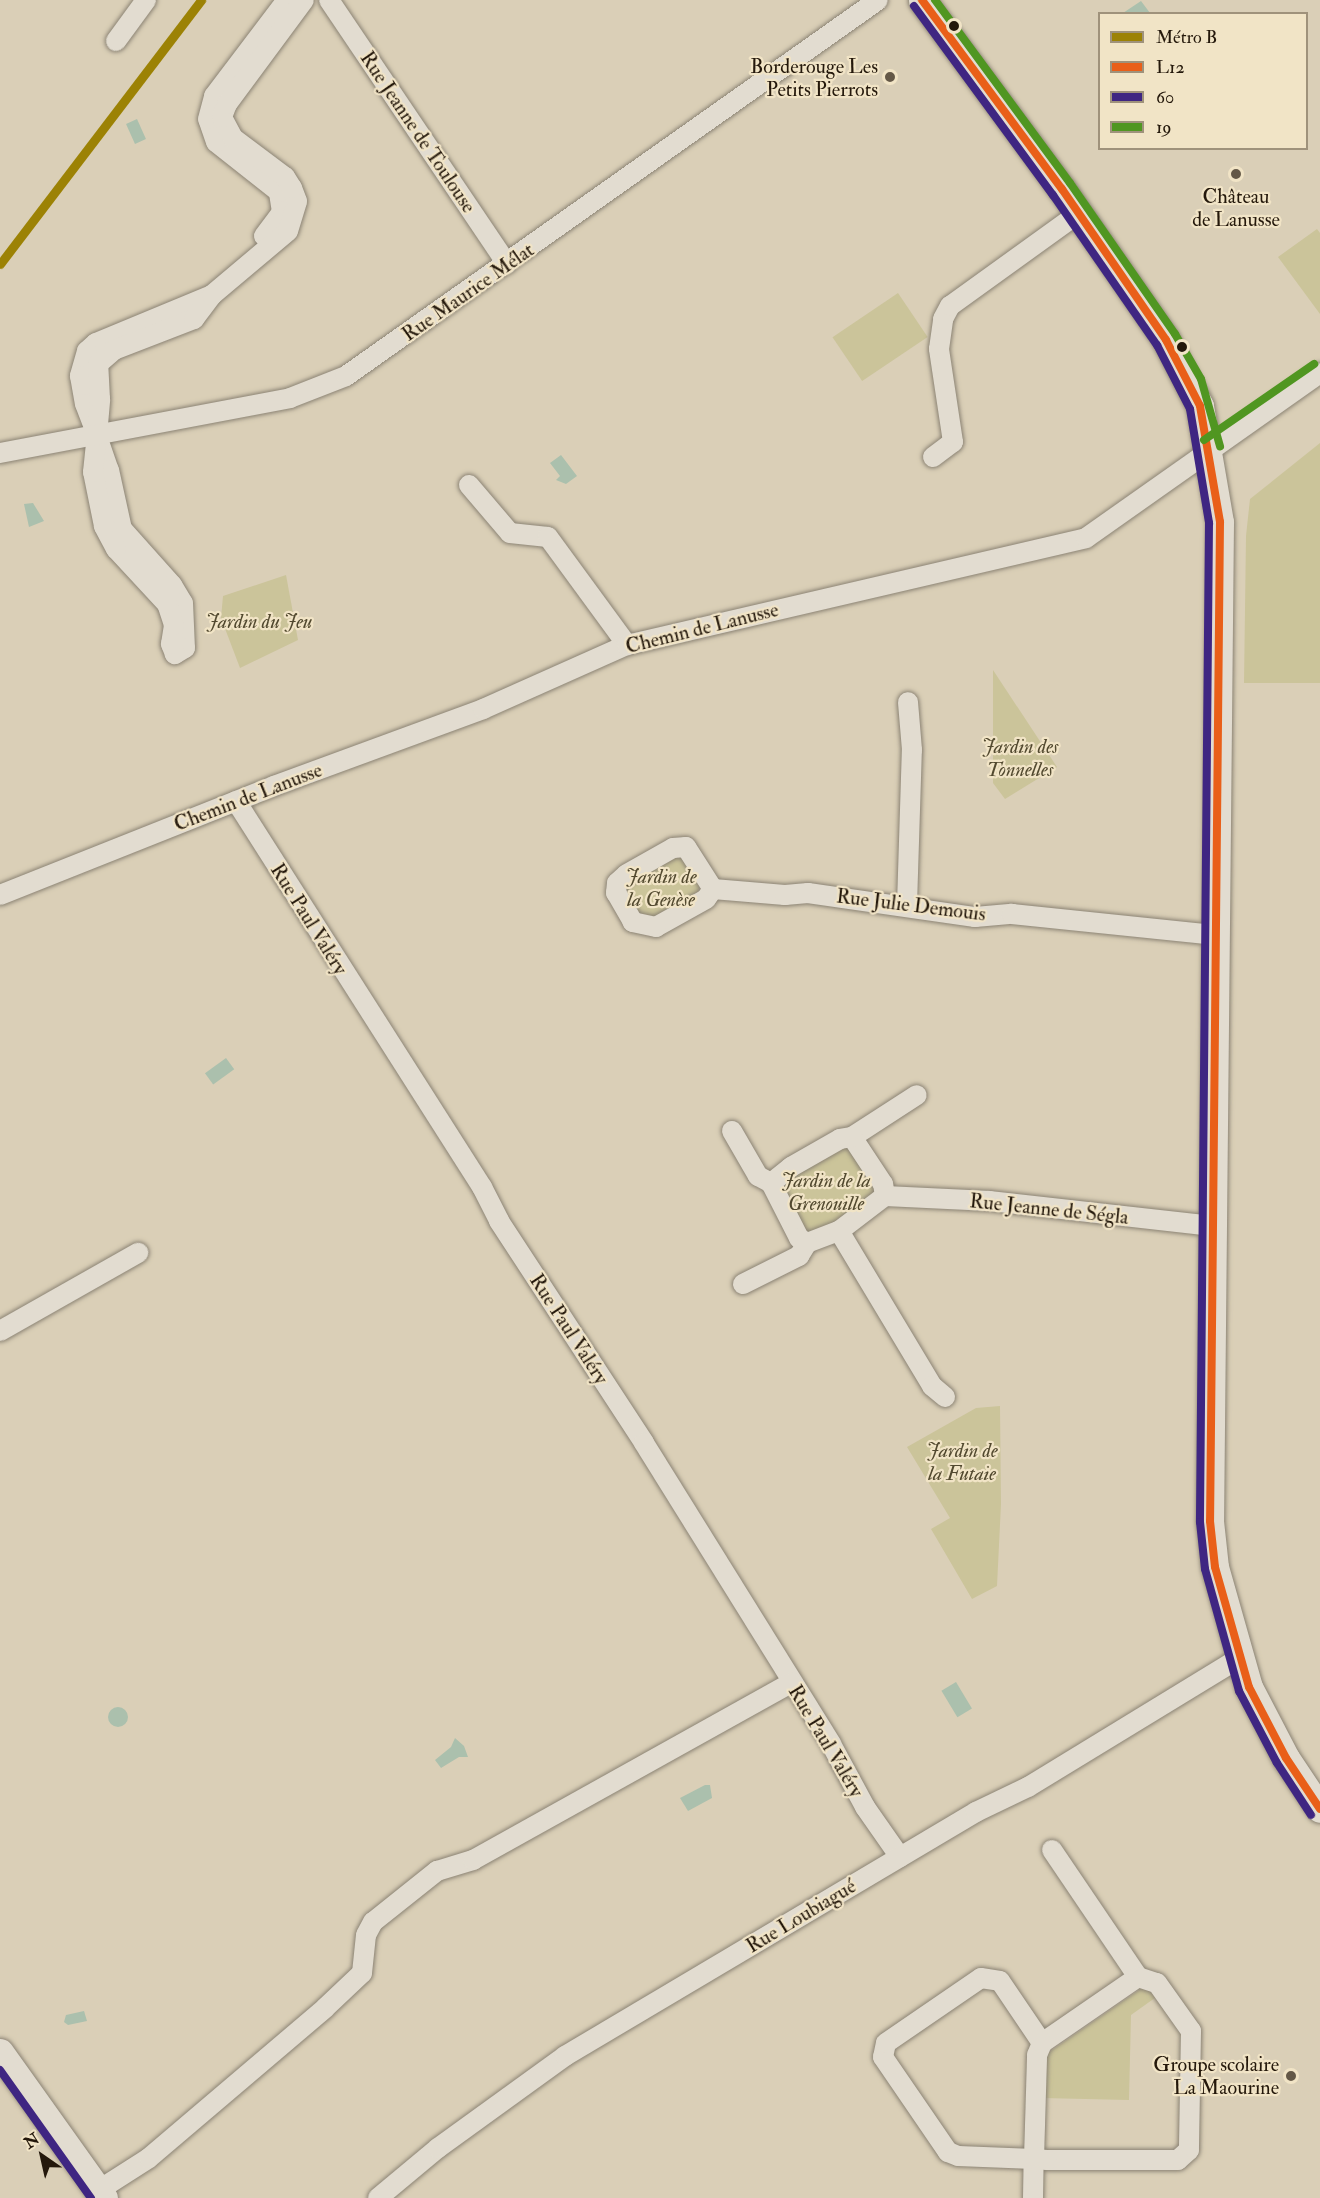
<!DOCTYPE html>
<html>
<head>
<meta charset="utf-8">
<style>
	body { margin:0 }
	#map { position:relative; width:1320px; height:2198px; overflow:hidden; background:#dacfb7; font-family:"IM FELL Double Pica",serif }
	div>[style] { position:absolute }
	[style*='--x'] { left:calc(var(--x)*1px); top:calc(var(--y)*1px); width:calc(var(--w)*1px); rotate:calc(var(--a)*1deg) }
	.green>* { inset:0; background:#cbc49a; transform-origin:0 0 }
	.water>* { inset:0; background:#abc0ad; transform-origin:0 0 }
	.round { border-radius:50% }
	.roads { filter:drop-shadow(0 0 2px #8b8374) drop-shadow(0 0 2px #8b8374) }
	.street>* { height:20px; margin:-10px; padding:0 10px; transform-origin:10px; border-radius:10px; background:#e2dcd0 }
	.secondary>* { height:27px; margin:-13.5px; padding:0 13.5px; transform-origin:13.5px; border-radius:13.5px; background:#e2dcd0 }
	.bus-1>* { height:8px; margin:-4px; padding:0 4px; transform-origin:4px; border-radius:4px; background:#e95f19 }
	.bus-2>* { height:8px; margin:-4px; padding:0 4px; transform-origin:4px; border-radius:4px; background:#3f2682 }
	.bus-3>* { height:8px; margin:-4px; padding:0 4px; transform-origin:4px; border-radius:4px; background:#509621 }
	.metro-1>* { height:9px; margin:-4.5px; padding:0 4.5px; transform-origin:4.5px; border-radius:4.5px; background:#9c8205 }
	.dots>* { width:16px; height:16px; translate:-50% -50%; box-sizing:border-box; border:3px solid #f1e4c6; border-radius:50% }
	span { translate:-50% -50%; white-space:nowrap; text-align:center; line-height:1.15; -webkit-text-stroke:4.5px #f1e4c6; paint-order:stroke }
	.poi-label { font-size:20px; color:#24180b }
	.right { translate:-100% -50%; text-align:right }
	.street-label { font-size:20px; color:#24180b }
	.park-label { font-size:20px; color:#52492f; font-style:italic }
	.legend { position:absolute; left:1098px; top:12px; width:210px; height:138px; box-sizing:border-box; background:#f1e4c6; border:2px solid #9f927b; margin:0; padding:8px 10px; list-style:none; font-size:18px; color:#24180b }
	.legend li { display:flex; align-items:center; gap:12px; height:30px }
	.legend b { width:30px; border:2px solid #9f927b }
	.north { position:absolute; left:12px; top:2126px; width:60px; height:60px; -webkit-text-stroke:4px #f1e4c6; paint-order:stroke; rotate:326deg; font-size:16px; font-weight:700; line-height:24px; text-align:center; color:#24180b }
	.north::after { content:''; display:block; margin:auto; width:21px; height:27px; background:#24180b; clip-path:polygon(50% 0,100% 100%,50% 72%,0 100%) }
</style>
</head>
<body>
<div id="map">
	<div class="green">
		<div style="clip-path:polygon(1317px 229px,1320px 233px,1320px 314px,1278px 257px)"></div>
		<div style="left:898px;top:293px;width:53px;height:79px;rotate:56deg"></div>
		<div style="clip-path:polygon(1320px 443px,1320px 683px,1244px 683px,1246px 536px,1250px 499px)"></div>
		<div style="clip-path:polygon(286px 575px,298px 640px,240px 668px,221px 618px,223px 596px)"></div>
		<div style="clip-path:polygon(993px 670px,1057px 767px,1005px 799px,993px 783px)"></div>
		<div style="clip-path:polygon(670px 856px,682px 856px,700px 886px,696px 896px,653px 918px,639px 917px,624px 888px)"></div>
		<div style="clip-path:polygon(841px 1146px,853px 1149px,871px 1174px,876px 1192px,818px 1235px,803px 1232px,779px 1182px)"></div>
		<div style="clip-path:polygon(1000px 1406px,1001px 1504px,997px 1586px,972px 1599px,931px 1529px,950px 1518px,907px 1447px,976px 1408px)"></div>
		<div style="clip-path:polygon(1148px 1984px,1159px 1995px,1131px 2015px,1129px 2100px,1042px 2098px,1045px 2055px)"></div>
	</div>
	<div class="water">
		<div style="clip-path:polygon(1141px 1px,1150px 13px,1123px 13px)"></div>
		<div style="left:137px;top:119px;width:22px;height:12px;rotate:66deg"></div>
		<div style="clip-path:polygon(561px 455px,577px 476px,566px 484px,556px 480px,560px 476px,550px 463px)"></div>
		<div style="clip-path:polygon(33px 503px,44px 521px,29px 527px,24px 504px)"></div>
		<div style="left:226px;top:1058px;width:14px;height:26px;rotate:54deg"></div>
		<div style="left:956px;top:1682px;width:31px;height:17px;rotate:59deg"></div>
		<div class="round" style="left:108px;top:1707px;width:20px;height:20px"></div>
		<div style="clip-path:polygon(455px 1738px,464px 1746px,468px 1757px,459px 1757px,441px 1768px,435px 1760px,451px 1747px)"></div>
		<div style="clip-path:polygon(705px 1785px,710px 1785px,712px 1798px,688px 1811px,680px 1798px)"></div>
		<div style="clip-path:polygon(84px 2011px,87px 2021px,68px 2025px,64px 2022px,66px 2015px)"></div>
	</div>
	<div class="roads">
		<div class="street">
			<div style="--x:329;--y:0;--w:318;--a:56"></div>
			<div style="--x:116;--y:41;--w:51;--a:-53.8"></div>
			<div style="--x:264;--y:236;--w:30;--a:-53"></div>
			<div style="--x:282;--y:212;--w:20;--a:-99"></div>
			<div style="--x:279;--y:192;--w:80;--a:-141.6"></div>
			<div style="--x:216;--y:142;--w:24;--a:-109"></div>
			<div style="--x:208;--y:119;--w:24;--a:-75"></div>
			<div style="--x:214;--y:96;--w:121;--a:-52.8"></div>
			<div style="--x:212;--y:295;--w:126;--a:157.5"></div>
			<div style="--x:96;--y:343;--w:12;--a:138"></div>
			<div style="--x:87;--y:351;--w:26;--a:106"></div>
			<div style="--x:80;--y:376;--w:28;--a:80"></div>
			<div style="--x:85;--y:404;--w:34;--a:69"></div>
			<div style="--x:97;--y:436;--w:36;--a:71"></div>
			<div style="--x:109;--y:470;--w:60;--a:77.6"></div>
			<div style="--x:122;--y:529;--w:75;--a:48.2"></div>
			<div style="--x:172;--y:585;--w:21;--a:59"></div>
			<div style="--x:183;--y:603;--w:45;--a:87.5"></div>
			<div style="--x:185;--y:648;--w:12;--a:149"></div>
			<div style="--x:175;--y:654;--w:11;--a:-112"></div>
			<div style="--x:171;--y:644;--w:19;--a:-81"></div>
			<div style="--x:174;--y:625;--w:22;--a:-108"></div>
			<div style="--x:167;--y:604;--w:75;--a:-132.8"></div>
			<div style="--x:116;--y:549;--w:26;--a:-118"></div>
			<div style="--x:104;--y:526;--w:55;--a:-101.5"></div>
			<div style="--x:93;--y:472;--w:36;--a:-84"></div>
			<div style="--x:97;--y:436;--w:37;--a:-85"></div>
			<div style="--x:100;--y:399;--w:35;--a:-93"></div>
			<div style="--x:98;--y:364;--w:21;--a:-41"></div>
			<div style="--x:114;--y:350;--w:86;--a:-21.2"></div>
			<div style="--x:194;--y:319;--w:30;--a:-53"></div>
			<div style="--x:212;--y:295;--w:99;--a:-40.1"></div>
			<div style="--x:288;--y:231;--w:31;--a:-73"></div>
			<div style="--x:297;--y:201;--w:14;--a:-111"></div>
			<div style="--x:292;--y:188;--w:13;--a:-122"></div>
			<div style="--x:285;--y:177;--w:65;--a:-143.1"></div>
			<div style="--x:233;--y:138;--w:24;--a:-118"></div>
			<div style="--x:222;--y:117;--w:14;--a:-69"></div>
			<div style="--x:227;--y:104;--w:129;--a:-53.5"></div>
			<div style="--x:0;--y:453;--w:295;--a:-10.7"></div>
			<div style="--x:290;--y:398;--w:60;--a:-21.4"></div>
			<div style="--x:346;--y:376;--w:651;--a:-35.25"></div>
			<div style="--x:933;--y:457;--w:25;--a:-37"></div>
			<div style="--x:953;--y:442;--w:94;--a:-98.6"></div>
			<div style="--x:939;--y:349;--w:30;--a:-82"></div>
			<div style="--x:943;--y:319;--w:15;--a:-62"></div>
			<div style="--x:950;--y:306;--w:159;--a:-35.8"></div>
			<div style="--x:469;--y:485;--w:63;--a:49.5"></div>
			<div style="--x:510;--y:533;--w:38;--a:6"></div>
			<div style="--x:548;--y:537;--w:134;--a:53.8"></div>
			<div style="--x:236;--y:801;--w:458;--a:57.5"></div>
			<div style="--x:482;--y:1187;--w:38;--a:63"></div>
			<div style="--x:499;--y:1221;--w:265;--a:56.8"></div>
			<div style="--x:644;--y:1443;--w:354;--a:58.1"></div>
			<div style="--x:831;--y:1744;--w:72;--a:61.6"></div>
			<div style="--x:865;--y:1807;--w:61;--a:55"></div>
			<div style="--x:713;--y:889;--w:12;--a:125"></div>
			<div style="--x:706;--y:899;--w:57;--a:150.8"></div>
			<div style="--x:656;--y:927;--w:24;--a:-168"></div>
			<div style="--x:633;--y:922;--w:34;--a:-120"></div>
			<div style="--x:616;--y:893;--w:10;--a:-84"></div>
			<div style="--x:617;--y:883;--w:13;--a:-42"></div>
			<div style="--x:627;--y:874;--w:53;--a:-29.5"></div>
			<div style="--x:673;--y:848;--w:13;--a:-4"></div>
			<div style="--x:686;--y:847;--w:50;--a:57.3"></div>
			<div style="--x:713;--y:889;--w:72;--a:4.8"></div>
			<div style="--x:785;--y:895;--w:23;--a:-5"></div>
			<div style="--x:808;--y:893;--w:169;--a:8.2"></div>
			<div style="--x:975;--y:917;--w:37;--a:-5"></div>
			<div style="--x:1012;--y:914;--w:205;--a:5.9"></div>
			<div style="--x:0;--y:895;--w:295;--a:-21.7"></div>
			<div style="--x:274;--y:786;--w:223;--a:-20.2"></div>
			<div style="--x:483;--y:709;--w:158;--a:-24"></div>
			<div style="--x:627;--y:645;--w:471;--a:-13.1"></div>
			<div style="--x:1086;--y:538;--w:286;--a:-35.2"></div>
			<div style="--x:907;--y:905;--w:155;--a:-88.2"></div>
			<div style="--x:912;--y:750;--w:48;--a:-94.8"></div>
			<div style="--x:732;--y:1131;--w:52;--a:60"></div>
			<div style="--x:758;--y:1176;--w:15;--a:28"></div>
			<div style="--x:852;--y:1137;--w:77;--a:-32.9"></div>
			<div style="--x:885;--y:1196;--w:12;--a:-99"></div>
			<div style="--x:883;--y:1184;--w:56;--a:-123.4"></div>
			<div style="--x:852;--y:1137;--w:12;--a:171"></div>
			<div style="--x:840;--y:1139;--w:56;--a:150.3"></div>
			<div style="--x:791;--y:1167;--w:26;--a:141"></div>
			<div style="--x:771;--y:1183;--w:62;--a:63"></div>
			<div style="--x:799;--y:1238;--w:9;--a:32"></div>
			<div style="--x:807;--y:1243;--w:34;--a:-21"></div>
			<div style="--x:839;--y:1231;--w:58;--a:-37.3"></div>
			<div style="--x:885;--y:1196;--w:105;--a:2.7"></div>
			<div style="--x:990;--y:1201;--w:223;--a:6.4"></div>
			<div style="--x:839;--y:1231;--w:181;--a:59"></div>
			<div style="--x:932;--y:1386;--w:17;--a:40"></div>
			<div style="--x:743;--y:1284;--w:63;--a:-26.6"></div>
			<div style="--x:799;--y:1256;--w:15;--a:-58"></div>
			<div style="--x:0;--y:1331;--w:159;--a:-29.5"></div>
			<div style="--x:1052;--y:1850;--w:153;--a:55.9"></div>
			<div style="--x:99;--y:2190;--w:59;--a:-32.6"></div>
			<div style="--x:149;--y:2158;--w:231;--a:-40.4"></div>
			<div style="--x:325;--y:2008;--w:51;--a:-43.4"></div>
			<div style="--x:362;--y:1973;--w:38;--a:-84"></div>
			<div style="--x:366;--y:1935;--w:15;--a:-62"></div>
			<div style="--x:373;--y:1922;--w:82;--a:-38.6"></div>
			<div style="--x:437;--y:1871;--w:38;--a:-17"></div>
			<div style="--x:473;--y:1860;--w:364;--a:-29.1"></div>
			<div style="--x:378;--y:2198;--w:78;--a:-39.8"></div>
			<div style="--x:438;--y:2148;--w:157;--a:-35.9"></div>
			<div style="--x:565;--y:2056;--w:478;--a:-30.7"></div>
			<div style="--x:976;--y:1812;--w:58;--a:-25.7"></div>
			<div style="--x:1028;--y:1787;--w:247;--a:-31.4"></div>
			<div style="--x:1033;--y:2198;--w:39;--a:-89"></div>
			<div style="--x:1034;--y:2159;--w:104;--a:-88.3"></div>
			<div style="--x:1037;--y:2055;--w:13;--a:-67"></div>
			<div style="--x:1042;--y:2043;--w:116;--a:-34.5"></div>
			<div style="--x:1138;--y:1977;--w:20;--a:18"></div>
			<div style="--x:1157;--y:1983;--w:59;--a:54.7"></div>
			<div style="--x:1191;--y:2031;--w:119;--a:91"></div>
			<div style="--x:1189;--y:2150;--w:15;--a:138"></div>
			<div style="--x:1178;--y:2160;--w:131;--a:180"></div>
			<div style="--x:1047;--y:2160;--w:13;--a:-176"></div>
			<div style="--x:1034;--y:2159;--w:76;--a:-177.7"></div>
			<div style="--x:958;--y:2156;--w:11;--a:-158"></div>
			<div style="--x:948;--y:2152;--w:115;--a:-124.4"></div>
			<div style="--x:883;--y:2057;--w:14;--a:-78"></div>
			<div style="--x:886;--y:2043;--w:115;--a:-34.4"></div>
			<div style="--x:981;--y:1978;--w:19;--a:9"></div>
			<div style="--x:1000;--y:1981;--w:75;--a:55.9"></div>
		</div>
		<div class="secondary">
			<div style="--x:922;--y:0;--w:235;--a:53.5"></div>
			<div style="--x:1062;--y:189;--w:183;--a:55.4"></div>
			<div style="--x:1166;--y:340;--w:74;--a:62.7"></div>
			<div style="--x:1200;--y:406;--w:118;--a:80.2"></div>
			<div style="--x:1220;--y:522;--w:999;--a:90.57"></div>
			<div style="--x:1210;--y:1521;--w:46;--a:83.8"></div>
			<div style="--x:1215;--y:1567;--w:125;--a:74.2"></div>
			<div style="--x:1249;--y:1687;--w:80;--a:62.5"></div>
			<div style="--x:1286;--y:1758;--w:61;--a:56.3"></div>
			<div style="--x:0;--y:2052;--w:179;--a:54.5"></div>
		</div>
	</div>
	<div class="bus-1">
		<div style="--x:922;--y:0;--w:235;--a:53.5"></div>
		<div style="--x:1062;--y:189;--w:183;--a:55.4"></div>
		<div style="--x:1166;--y:340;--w:74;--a:62.7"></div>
		<div style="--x:1200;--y:406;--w:118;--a:80.2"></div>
		<div style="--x:1220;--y:522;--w:999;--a:90.57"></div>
		<div style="--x:1210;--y:1521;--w:46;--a:83.8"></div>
		<div style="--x:1215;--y:1567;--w:125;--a:74.2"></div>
		<div style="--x:1249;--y:1687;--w:80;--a:62.5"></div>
		<div style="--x:1286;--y:1758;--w:61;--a:56.3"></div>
	</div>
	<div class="bus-2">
		<div style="--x:914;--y:6;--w:235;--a:53.7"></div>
		<div style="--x:1053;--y:195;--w:183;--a:55.3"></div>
		<div style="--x:1157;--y:345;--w:72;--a:62.7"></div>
		<div style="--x:1190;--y:409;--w:116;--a:80.5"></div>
		<div style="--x:1209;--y:523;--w:999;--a:90.52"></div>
		<div style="--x:1200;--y:1522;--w:47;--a:83.9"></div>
		<div style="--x:1205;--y:1569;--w:127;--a:74.4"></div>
		<div style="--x:1239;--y:1691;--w:81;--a:62.2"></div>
		<div style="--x:1277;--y:1763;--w:62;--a:56.8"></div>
		<div style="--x:0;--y:2070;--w:157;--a:54.6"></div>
	</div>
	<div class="bus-3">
		<div style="--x:935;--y:0;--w:227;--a:53.6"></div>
		<div style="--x:1070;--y:183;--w:184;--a:55.2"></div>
		<div style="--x:1175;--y:334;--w:52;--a:60"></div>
		<div style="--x:1201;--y:379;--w:70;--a:74.2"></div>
		<div style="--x:1204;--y:440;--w:134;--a:-34.6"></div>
	</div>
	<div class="metro-1">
		<div style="--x:0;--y:264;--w:332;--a:-52.7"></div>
	</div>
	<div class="dots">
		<div style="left:954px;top:26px;background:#24180b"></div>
		<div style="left:890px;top:77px;background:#645847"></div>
		<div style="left:1236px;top:174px;background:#645847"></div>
		<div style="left:1182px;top:347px;background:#24180b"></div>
		<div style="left:1291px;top:2076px;background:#645847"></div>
	</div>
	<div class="poi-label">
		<span class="right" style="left:878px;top:78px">Borderouge Les<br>Petits Pierrots</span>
		<span style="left:1236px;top:208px">Château<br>de Lanusse</span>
		<span class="right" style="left:1279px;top:2076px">Groupe scolaire<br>La Maourine</span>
	</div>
	<div class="street-label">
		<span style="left:418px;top:132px;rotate:56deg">Rue Jeanne de Toulouse</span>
		<span style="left:468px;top:292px;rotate:-35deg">Rue Maurice Mélat</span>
		<span style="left:702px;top:628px;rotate:-14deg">Chemin de Lanusse</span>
		<span style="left:248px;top:797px;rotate:-21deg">Chemin de Lanusse</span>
		<span style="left:911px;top:905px;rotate:7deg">Rue Julie Demouis</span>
		<span style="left:309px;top:919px;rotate:58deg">Rue Paul Valéry</span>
		<span style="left:1049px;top:1209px;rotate:6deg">Rue Jeanne de Ségla</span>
		<span style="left:569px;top:1329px;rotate:57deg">Rue Paul Valéry</span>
		<span style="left:826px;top:1741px;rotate:59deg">Rue Paul Valéry</span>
		<span style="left:801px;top:1916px;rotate:-31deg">Rue Loubiagué</span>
	</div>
	<div class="park-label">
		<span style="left:259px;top:621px">Jardin du Jeu</span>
		<span style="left:1020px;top:758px">Jardin des<br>Tonnelles</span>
		<span style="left:661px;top:888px">Jardin de<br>la Genèse</span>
		<span style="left:826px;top:1192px">Jardin de la<br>Grenouille</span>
		<span style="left:962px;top:1462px">Jardin de<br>la Futaie</span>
	</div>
	<ul class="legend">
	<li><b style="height:8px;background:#9c8205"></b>Métro B</li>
	<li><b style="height:8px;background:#e95f19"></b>L12</li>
	<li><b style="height:8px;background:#3f2682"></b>60</li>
	<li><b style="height:8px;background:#509621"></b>19</li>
	</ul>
	<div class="north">N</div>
</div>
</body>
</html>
